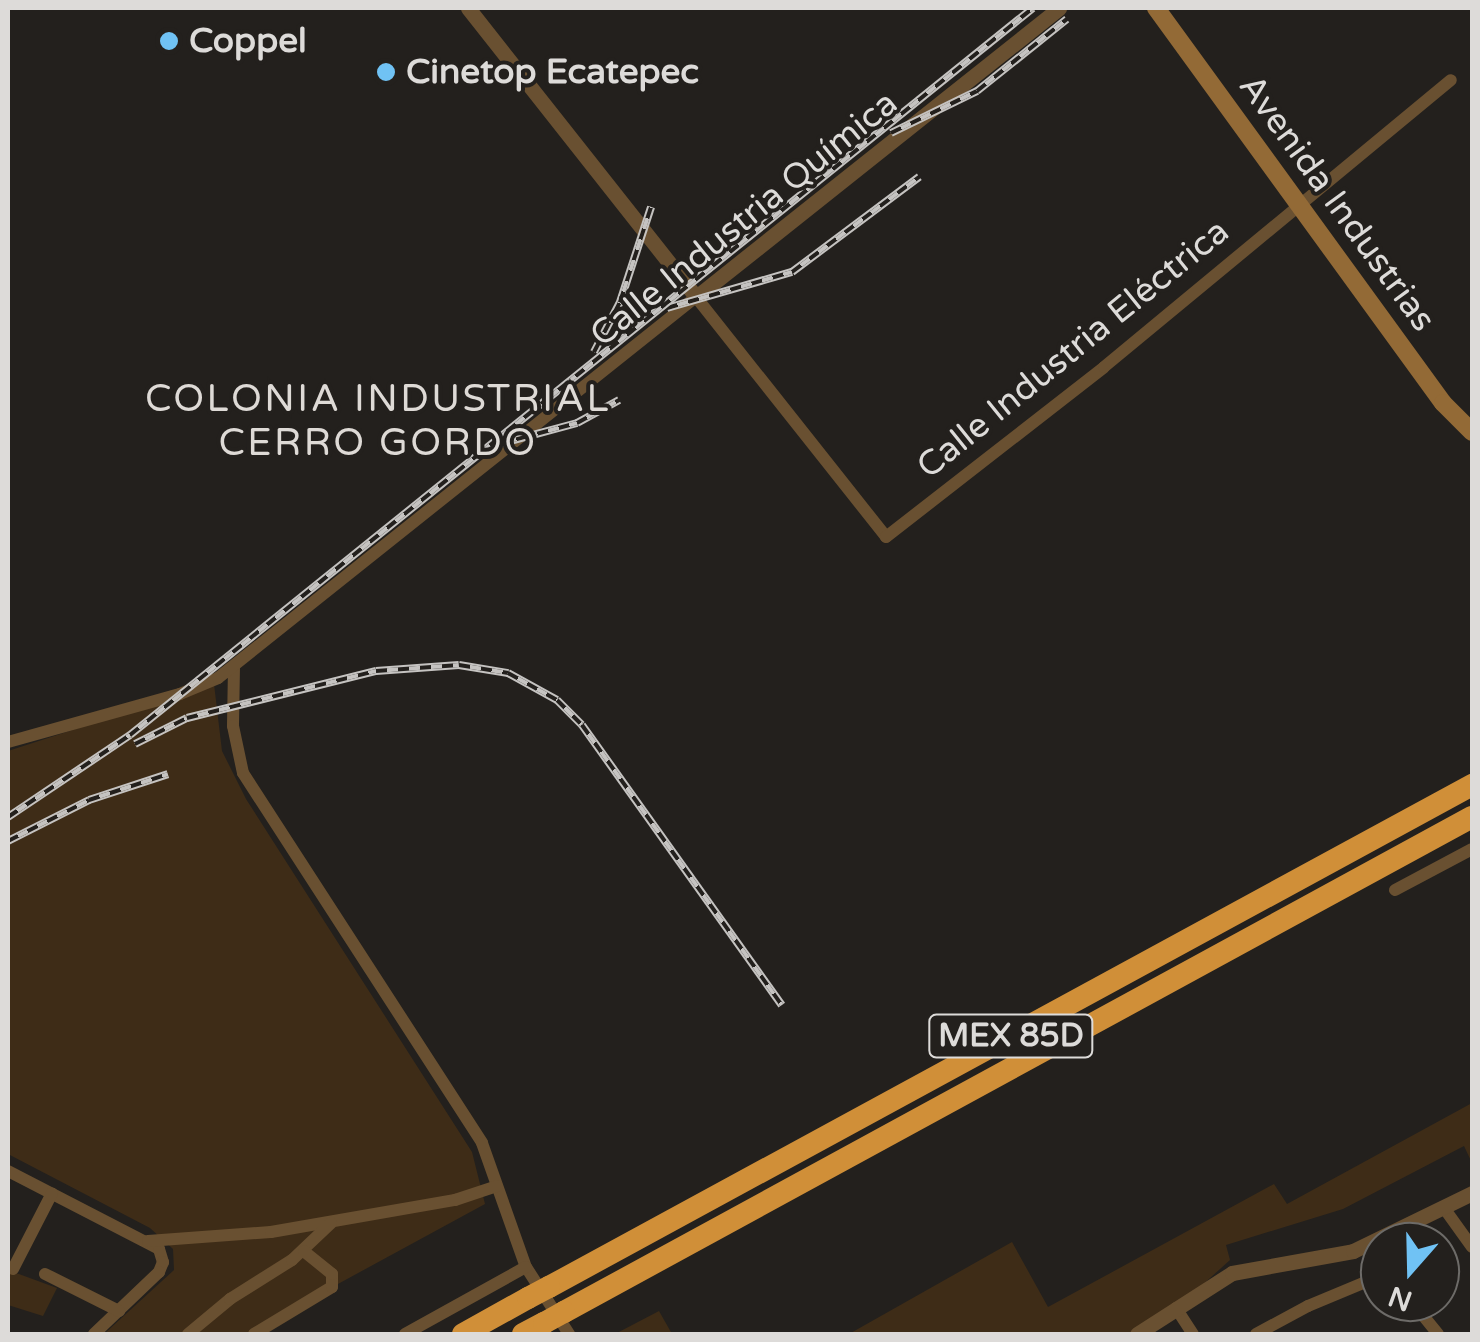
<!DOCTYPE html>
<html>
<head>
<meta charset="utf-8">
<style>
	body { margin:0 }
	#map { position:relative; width:1480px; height:1342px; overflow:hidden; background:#23201d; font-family:"Varela Round",sans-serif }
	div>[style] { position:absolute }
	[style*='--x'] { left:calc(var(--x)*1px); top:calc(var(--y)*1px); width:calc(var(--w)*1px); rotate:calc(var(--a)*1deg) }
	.green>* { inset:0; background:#3e2c17 }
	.minor>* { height:12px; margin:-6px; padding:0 6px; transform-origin:6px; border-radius:6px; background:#695031 }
	.tertiary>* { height:15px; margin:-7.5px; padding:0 7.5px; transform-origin:7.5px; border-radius:7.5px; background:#695031 }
	.secondary>* { height:18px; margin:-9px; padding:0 9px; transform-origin:9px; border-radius:9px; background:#936a36 }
	.motorway>* { height:22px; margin:-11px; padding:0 11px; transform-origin:11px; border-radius:11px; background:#d08f38 }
	.rail>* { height:8px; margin-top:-4px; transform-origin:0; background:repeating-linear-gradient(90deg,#23201d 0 11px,#c5c3c1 0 22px); box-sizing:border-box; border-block:2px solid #c5c3c1 }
	.motorway-bridge>* { height:22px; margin:-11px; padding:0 11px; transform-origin:11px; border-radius:11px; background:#d08f38 }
	.dots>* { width:28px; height:28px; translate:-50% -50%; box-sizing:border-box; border:5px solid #23201d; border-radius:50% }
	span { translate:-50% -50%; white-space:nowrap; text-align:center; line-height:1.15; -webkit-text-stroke:8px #23201d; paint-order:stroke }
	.shield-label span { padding:2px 8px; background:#23201d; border:2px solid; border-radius:8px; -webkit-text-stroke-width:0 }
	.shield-label { font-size:32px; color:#dddbd9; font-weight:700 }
	.poi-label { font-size:35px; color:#dddbd9; font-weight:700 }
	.left { translate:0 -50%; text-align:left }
	.street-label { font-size:35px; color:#dddbd9 }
	.neighbourhood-label { font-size:38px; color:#dedad6; letter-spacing:2.5px }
	.frame { position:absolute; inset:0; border:10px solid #dddbd9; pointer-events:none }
	.north { position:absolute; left:1360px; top:1222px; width:100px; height:100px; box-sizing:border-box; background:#23201d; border:2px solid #6d6b68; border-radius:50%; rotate:200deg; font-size:28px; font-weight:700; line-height:40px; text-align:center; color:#dddbd9 }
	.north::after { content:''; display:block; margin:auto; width:35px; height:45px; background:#70c2f4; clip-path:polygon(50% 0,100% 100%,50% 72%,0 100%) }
</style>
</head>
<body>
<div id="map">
	<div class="green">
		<div style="clip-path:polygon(214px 684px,222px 751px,246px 799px,472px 1152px,485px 1204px,246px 1334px,104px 1334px,174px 1270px,173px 1249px,150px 1228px,8px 1154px,8px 751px)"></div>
		<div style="clip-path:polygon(1472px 1103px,1472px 1163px,1464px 1146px,1343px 1209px,1226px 1245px,1230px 1260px,1148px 1334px,849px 1334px,1012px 1242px,1048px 1307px,1274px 1184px,1287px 1204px)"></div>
		<div style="clip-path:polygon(8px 1270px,57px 1288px,43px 1316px,8px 1305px)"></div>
		<div style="clip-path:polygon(659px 1311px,672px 1334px,615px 1334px)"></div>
	</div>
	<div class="minor">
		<div style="--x:234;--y:667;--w:59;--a:91"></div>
		<div style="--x:233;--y:726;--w:48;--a:78"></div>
		<div style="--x:243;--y:773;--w:440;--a:57.1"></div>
		<div style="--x:482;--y:1143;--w:132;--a:70.5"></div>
		<div style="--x:526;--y:1267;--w:80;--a:57.3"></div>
		<div style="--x:8;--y:742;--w:179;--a:-15.6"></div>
		<div style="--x:180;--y:694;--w:41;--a:-22.8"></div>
		<div style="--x:218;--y:678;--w:611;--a:-38.56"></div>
		<div style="--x:696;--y:297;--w:306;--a:51.6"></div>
		<div style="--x:886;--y:537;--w:276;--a:-37.9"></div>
		<div style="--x:1104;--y:367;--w:450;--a:-39.6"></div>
		<div style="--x:1395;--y:890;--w:87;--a:-28"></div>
		<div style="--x:8;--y:1171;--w:170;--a:27.3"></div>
		<div style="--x:159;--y:1249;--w:14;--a:73"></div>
		<div style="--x:163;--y:1262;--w:11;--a:112"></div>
		<div style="--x:159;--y:1272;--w:90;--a:136.4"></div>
		<div style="--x:1444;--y:1208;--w:48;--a:54.3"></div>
		<div style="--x:148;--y:1241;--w:123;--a:-4.2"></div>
		<div style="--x:271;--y:1232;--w:187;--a:-9.9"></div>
		<div style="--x:455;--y:1200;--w:44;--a:-18.4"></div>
		<div style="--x:1372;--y:1245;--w:16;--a:60"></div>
		<div style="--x:13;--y:1269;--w:85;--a:-62.8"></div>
		<div style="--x:45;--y:1274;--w:83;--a:26.6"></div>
		<div style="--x:1412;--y:1302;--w:41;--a:50.9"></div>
		<div style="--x:1176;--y:1308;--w:31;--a:57"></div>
		<div style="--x:188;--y:1334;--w:55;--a:-39.8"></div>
		<div style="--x:230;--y:1299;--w:73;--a:-32.2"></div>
		<div style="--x:292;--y:1260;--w:54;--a:-43.5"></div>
		<div style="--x:254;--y:1334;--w:91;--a:-31.1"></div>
		<div style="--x:332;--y:1287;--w:13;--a:-90"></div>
		<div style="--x:332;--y:1274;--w:36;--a:-141"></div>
		<div style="--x:405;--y:1334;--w:138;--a:-29"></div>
		<div style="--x:1256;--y:1334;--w:59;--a:-28.3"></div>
		<div style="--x:1308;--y:1306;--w:78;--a:-22.6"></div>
	</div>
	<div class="tertiary">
		<div style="--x:468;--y:8;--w:368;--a:51.7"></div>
		<div style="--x:696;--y:297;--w:464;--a:-38.5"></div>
		<div style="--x:1137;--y:1334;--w:113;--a:-32.7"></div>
		<div style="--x:1232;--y:1273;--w:123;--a:-10.3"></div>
		<div style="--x:1353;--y:1251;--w:132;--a:-26"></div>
	</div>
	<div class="secondary">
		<div style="--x:1156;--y:8;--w:488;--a:54"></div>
		<div style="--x:1443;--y:403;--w:41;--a:45"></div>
	</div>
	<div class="motorway">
		<div style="--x:549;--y:1287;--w:1051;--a:-28.54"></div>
		<div style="--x:564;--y:1312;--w:1034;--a:-28.6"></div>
		<div style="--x:463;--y:1334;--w:74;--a:-29"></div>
		<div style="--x:523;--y:1334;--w:24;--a:-28"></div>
	</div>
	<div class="rail">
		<div style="--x:891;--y:133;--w:96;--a:-26"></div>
		<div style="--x:977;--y:91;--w:115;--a:-38.7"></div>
		<div style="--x:667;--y:308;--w:130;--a:-16.1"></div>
		<div style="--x:792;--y:272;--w:159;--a:-36.8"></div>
		<div style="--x:594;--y:352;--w:56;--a:-62.5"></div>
		<div style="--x:620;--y:302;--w:100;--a:-71.9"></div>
		<div style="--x:495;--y:445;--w:85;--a:-15"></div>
		<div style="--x:577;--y:423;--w:48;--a:-28.7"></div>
		<div style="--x:135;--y:744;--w:58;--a:-26.6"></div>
		<div style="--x:187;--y:718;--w:195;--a:-14"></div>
		<div style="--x:376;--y:671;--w:83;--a:-4.1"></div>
		<div style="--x:459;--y:665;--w:50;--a:9.3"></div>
		<div style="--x:508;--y:673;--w:56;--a:28.9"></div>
		<div style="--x:557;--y:700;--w:35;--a:45"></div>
		<div style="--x:582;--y:725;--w:344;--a:54.5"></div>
		<div style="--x:8;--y:817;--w:147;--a:-33.9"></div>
		<div style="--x:130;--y:735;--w:1159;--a:-38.84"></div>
		<div style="--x:8;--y:841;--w:91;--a:-26.8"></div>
		<div style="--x:89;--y:800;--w:83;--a:-18.2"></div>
	</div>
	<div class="motorway-bridge">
		<div style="--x:528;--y:1298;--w:24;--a:-28"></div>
		<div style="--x:544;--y:1323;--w:23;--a:-29"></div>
	</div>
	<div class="dots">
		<div style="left:169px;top:41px;background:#70c2f4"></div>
		<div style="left:386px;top:72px;background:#70c2f4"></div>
	</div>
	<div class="shield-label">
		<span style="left:1011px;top:1036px">MEX 85D</span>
	</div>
	<div class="poi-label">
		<span class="left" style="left:189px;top:41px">Coppel</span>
		<span class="left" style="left:406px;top:72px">Cinetop Ecatepec</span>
	</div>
	<div class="street-label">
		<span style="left:1337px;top:203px;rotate:54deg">Avenida Industrias</span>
		<span style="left:744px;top:219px;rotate:-39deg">Calle Industria Química</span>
		<span style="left:1073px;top:349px;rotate:-39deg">Calle Industria Eléctrica</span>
	</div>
	<div class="neighbourhood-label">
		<span style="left:378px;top:422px">COLONIA INDUSTRIAL<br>CERRO GORDO</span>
	</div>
	<div class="frame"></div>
	<div class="north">N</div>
</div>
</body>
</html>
